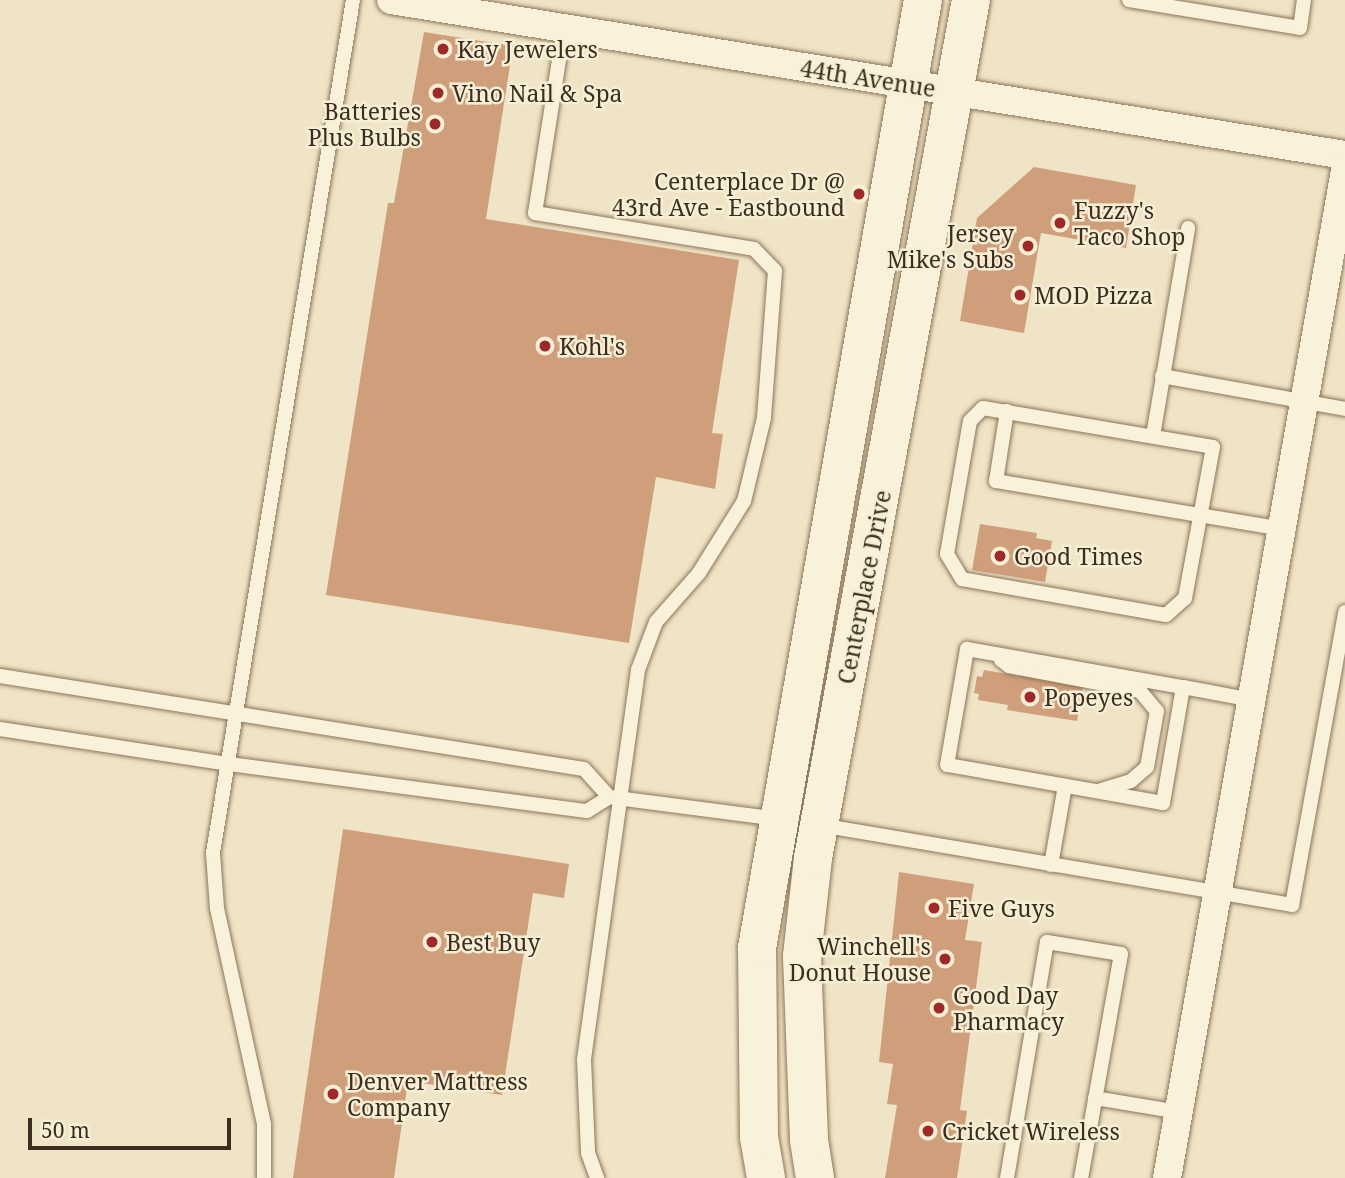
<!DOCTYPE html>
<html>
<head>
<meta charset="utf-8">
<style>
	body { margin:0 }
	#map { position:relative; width:1345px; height:1178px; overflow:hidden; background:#f0e4c6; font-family:"Noto Serif",serif }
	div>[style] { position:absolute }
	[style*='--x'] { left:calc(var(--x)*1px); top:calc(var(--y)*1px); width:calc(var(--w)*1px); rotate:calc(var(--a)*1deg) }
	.building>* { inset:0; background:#cf9f7b }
	.roads { filter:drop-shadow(0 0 2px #8c755b) drop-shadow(0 0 2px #8c755b) }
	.lane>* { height:14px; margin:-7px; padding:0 7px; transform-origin:7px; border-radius:7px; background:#faf1da }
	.street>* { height:28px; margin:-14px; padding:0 14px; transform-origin:14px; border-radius:14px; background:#faf1da }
	.secondary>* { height:38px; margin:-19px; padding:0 19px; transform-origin:19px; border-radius:19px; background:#faf1da }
	.dots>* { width:19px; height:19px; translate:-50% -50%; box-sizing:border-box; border:4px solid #f7eed6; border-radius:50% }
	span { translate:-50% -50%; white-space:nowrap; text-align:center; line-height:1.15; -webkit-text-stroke:5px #f7eed6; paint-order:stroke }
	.poi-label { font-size:23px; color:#3c2d1f }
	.left { translate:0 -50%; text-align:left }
	.right { translate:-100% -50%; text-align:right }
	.street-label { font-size:23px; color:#3c2d1f }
	.scale { position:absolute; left:28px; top:1118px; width:203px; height:32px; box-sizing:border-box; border:4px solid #3c2d1f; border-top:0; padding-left:9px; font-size:21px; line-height:24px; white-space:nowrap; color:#3c2d1f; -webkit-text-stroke:5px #f7eed6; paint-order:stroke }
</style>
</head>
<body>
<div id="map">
	<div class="building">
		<div style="clip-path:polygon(424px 32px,513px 46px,486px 219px,739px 260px,712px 433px,723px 434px,715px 489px,656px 477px,629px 643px,326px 595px,388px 203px,394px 203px)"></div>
		<div style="clip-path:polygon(1034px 167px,1136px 185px,1126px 248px,1041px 233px,1024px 333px,960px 321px,977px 218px)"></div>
		<div style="clip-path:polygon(980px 524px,1037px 533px,1036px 538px,1052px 541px,1045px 582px,972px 570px)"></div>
		<div style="clip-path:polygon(984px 670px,1019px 676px,1020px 671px,1083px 686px,1077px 721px,1007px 710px,1008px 705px,978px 700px,979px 694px,974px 693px,977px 676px,982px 677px)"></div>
		<div style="clip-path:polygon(343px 829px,569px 864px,564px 898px,533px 893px,502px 1095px,408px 1081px,394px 1178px,293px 1178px)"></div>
		<div style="clip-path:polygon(899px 872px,974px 884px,965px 940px,982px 942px,960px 1110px,967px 1111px,957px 1178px,885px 1178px,897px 1105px,887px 1104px,893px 1064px,879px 1062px)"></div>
	</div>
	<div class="roads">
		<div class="lane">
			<div style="--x:1129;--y:0;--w:173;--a:9.3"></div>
			<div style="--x:1300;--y:28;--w:28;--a:-82"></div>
			<div style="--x:564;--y:28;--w:187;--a:98.9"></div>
			<div style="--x:535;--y:213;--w:222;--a:9.3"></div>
			<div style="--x:754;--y:249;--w:30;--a:46"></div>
			<div style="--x:775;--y:271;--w:147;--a:94.3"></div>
			<div style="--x:764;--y:418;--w:85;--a:103.5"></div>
			<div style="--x:744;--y:501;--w:85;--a:122"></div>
			<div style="--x:699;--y:573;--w:65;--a:131.3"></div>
			<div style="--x:656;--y:622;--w:51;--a:110.6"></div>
			<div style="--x:638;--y:670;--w:394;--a:97.9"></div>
			<div style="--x:584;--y:1060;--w:93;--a:87.5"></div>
			<div style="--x:588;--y:1153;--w:27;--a:70"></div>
			<div style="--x:1162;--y:376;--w:186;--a:10.2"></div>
			<div style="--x:983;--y:408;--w:233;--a:9.6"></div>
			<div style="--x:1213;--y:447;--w:154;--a:100.5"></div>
			<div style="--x:1185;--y:598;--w:25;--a:138"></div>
			<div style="--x:1166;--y:615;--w:207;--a:-170"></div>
			<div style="--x:962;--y:579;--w:29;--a:-121"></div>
			<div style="--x:947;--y:554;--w:135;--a:-80.2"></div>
			<div style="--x:970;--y:421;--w:18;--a:-45"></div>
			<div style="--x:1007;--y:411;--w:71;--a:98.9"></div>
			<div style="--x:996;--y:481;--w:290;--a:9.5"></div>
			<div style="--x:1153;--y:436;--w:211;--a:-80.4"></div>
			<div style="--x:1001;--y:660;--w:10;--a:37"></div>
			<div style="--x:1009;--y:666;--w:133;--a:10.8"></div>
			<div style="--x:1140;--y:691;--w:26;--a:50"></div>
			<div style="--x:1157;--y:711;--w:57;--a:100.1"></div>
			<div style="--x:1147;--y:767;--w:21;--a:139"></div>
			<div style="--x:1131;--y:781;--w:34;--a:163"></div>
			<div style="--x:0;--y:676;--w:591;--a:9.05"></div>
			<div style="--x:584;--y:769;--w:38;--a:48"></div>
			<div style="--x:609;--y:797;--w:171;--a:7.4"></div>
			<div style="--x:1183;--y:687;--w:118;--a:99.8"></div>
			<div style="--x:1163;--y:803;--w:219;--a:-170"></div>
			<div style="--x:947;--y:765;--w:118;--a:-80.2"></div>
			<div style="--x:967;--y:649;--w:219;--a:10"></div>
			<div style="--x:1183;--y:687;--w:70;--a:10.7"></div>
			<div style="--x:0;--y:729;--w:232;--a:8.7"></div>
			<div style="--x:229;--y:764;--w:361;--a:7.5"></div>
			<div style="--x:587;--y:811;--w:26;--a:-32"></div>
			<div style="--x:820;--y:825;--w:479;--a:9.6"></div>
			<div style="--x:1292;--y:905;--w:298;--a:-79.7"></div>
			<div style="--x:1051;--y:865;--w:80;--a:-80"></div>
			<div style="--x:1095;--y:1098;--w:85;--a:9.5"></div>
			<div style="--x:264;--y:1178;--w:54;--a:-90"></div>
			<div style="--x:264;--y:1124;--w:221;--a:-102.3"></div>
			<div style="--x:217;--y:908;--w:55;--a:-94.2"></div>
			<div style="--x:213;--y:853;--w:864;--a:-80.68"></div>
			<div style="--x:1007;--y:1178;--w:239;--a:-80.4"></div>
			<div style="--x:1047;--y:942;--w:75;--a:9.2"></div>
			<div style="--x:1121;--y:954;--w:228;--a:100.1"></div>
		</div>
		<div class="street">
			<div style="--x:391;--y:0;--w:967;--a:9.23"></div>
			<div style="--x:1167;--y:1178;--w:1023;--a:-79.98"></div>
		</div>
		<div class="secondary">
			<div style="--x:766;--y:1178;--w:42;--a:-99.7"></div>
			<div style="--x:759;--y:1137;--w:189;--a:-90.6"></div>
			<div style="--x:757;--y:948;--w:962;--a:-80.07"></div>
			<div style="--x:815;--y:1178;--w:39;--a:-99"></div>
			<div style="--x:809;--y:1139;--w:183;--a:-92.2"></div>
			<div style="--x:802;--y:956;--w:99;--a:-83.6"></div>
			<div style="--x:813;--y:858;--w:872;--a:-79.57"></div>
		</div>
	</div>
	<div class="dots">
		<div style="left:443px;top:49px;background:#9d2a29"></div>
		<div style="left:438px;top:93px;background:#9d2a29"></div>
		<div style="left:435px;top:124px;background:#9d2a29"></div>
		<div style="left:859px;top:194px;background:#9d2a29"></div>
		<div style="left:1060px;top:223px;background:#9d2a29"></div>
		<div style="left:1028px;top:246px;background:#9d2a29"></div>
		<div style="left:1020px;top:295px;background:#9d2a29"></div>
		<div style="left:545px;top:346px;background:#9d2a29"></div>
		<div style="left:1000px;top:556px;background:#9d2a29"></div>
		<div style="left:1030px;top:697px;background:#9d2a29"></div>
		<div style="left:934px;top:908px;background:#9d2a29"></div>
		<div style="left:432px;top:942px;background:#9d2a29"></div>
		<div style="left:945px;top:959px;background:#9d2a29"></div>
		<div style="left:939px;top:1008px;background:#9d2a29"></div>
		<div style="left:333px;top:1094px;background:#9d2a29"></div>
		<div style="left:928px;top:1131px;background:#9d2a29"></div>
	</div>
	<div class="poi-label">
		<span class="left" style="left:457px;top:49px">Kay Jewelers</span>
		<span class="left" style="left:452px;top:93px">Vino Nail &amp; Spa</span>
		<span class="right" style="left:421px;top:124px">Batteries<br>Plus Bulbs</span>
		<span class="right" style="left:845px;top:194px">Centerplace Dr @<br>43rd Ave - Eastbound</span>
		<span class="left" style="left:1074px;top:223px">Fuzzy's<br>Taco Shop</span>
		<span class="right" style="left:1014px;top:246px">Jersey<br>Mike's Subs</span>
		<span class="left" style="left:1034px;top:295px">MOD Pizza</span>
		<span class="left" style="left:559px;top:346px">Kohl's</span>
		<span class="left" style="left:1014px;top:556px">Good Times</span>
		<span class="left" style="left:1044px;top:697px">Popeyes</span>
		<span class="left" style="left:948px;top:908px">Five Guys</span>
		<span class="left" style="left:446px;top:942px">Best Buy</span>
		<span class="right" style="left:931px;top:959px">Winchell's<br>Donut House</span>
		<span class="left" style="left:953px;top:1008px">Good Day<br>Pharmacy</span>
		<span class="left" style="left:347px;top:1094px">Denver Mattress<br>Company</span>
		<span class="left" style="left:942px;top:1131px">Cricket Wireless</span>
	</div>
	<div class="street-label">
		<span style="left:868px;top:78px;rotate:9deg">44th Avenue</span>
		<span style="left:864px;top:587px;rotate:-79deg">Centerplace Drive</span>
	</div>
	<div class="scale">50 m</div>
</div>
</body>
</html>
